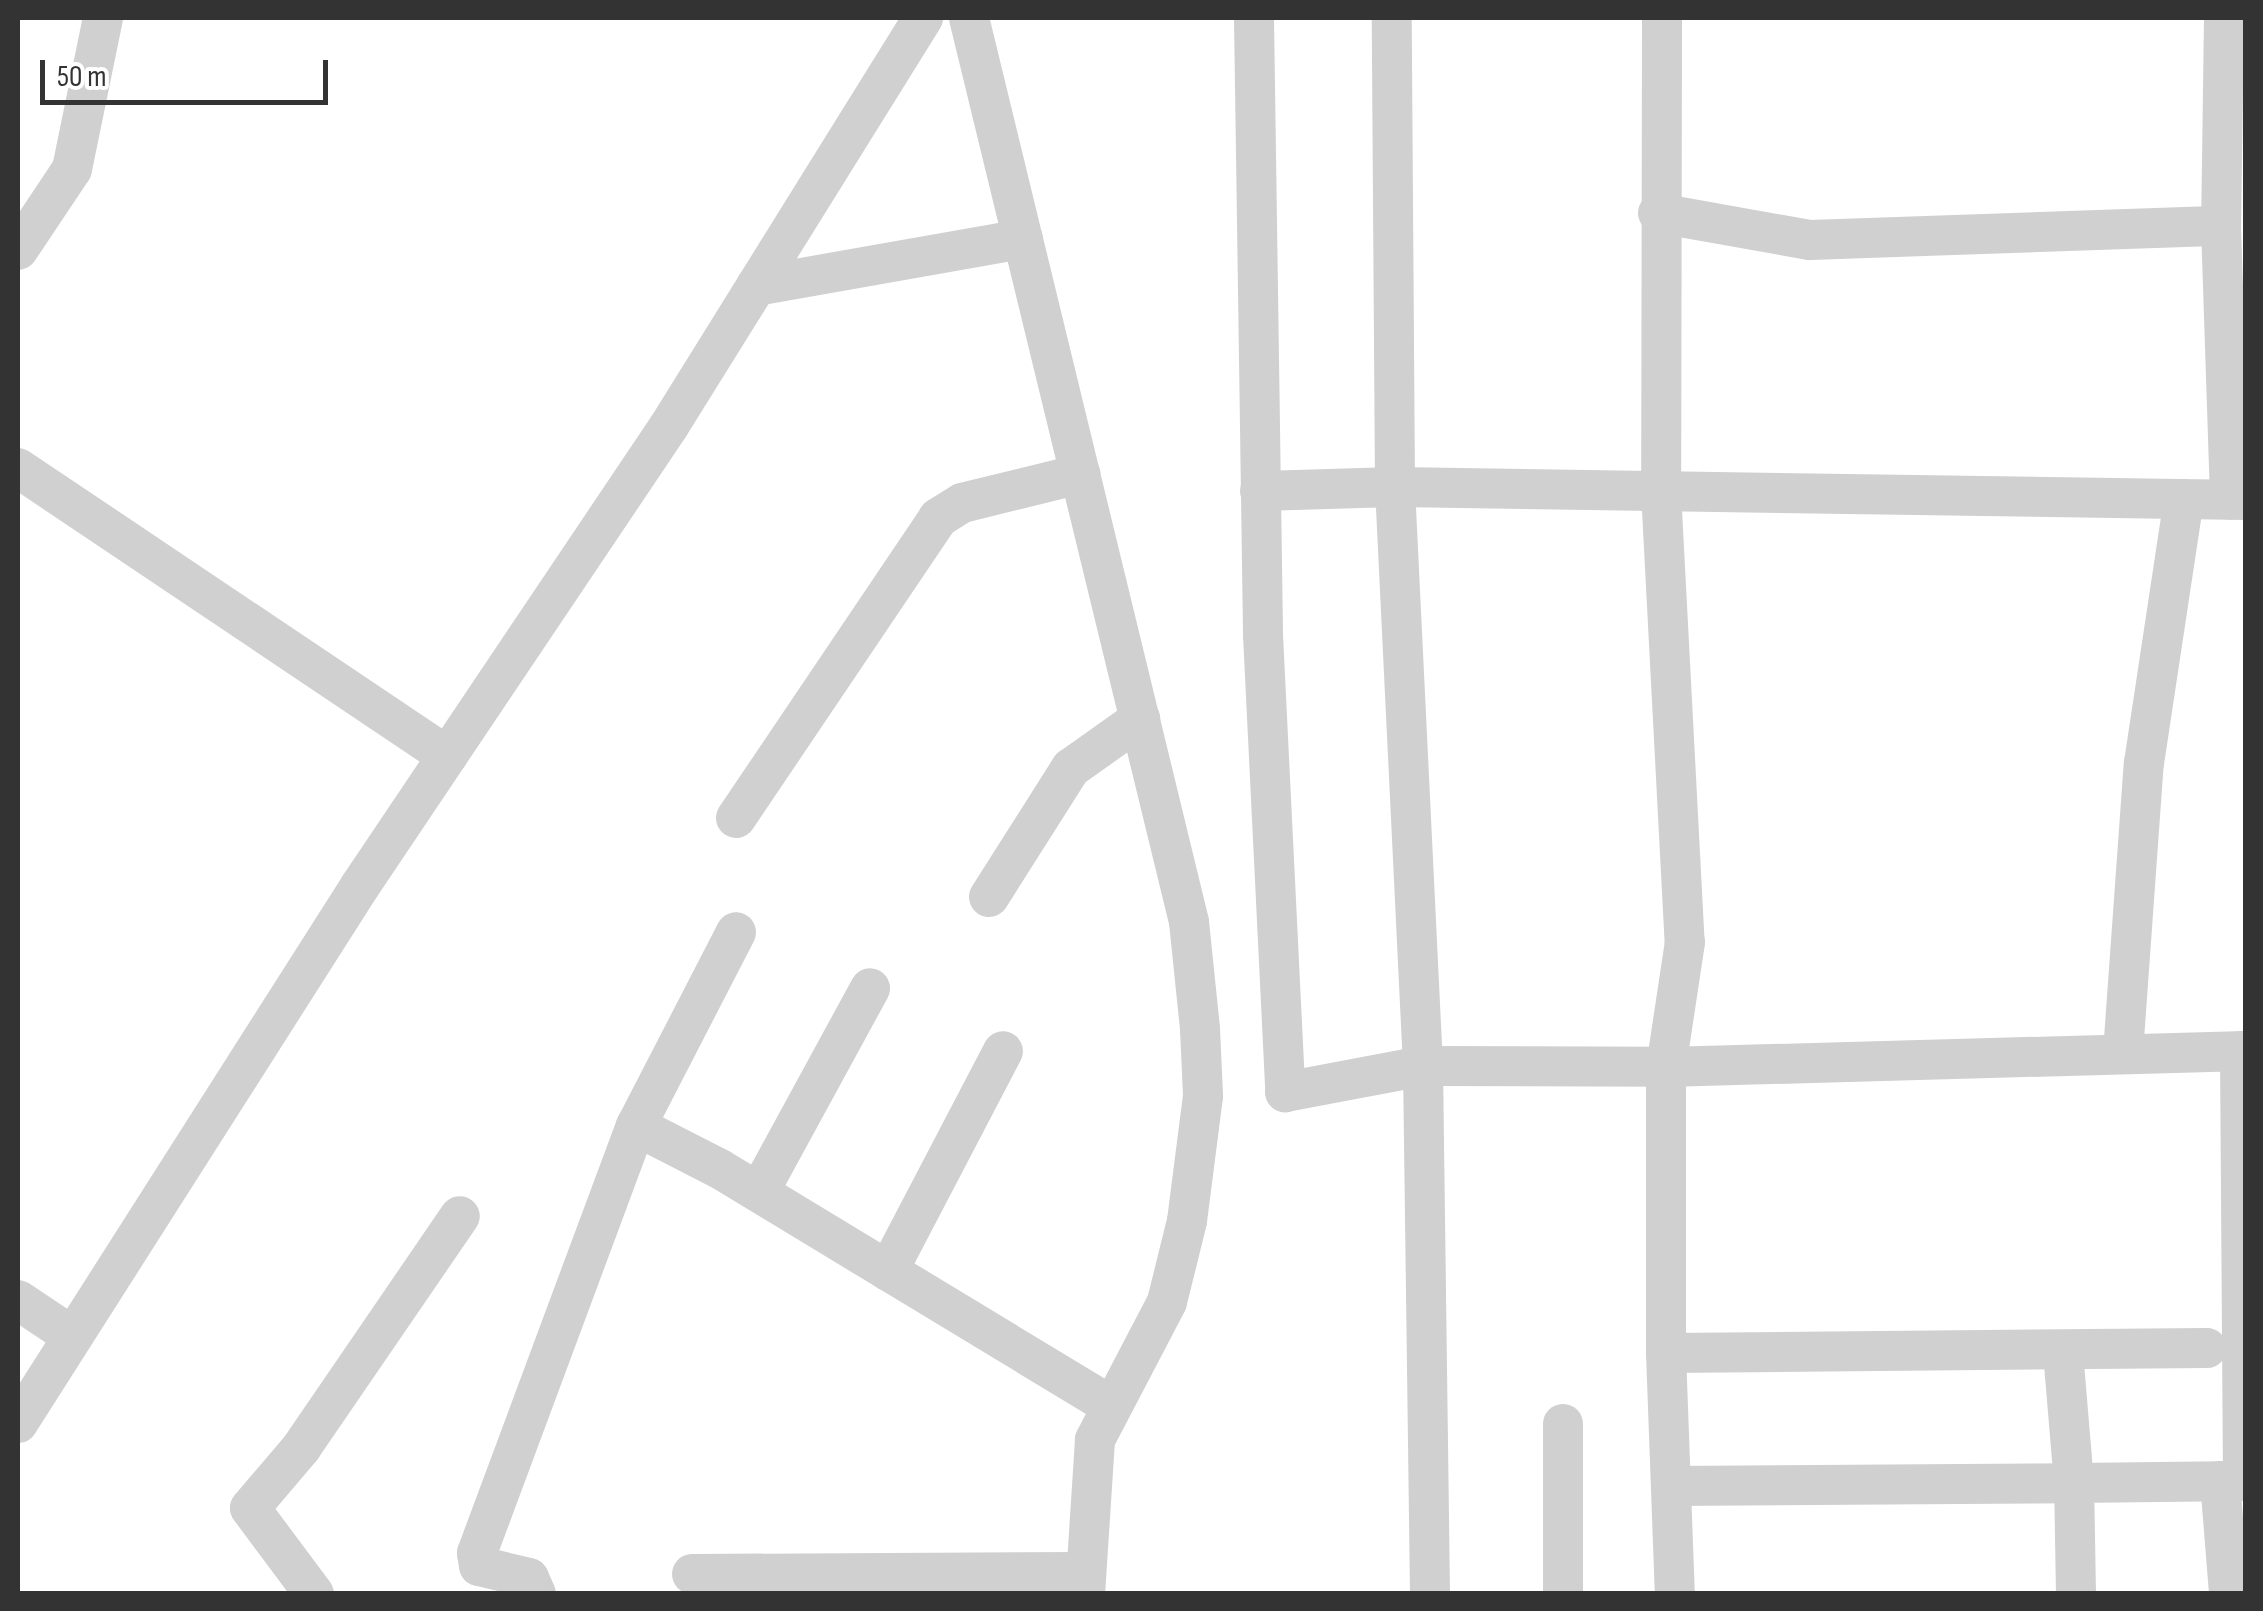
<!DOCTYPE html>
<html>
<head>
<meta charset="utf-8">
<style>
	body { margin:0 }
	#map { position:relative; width:2263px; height:1611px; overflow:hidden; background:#fff; font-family:"Sofia Sans Condensed",sans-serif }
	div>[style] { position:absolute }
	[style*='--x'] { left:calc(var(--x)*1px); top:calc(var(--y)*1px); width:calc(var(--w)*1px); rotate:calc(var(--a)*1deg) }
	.street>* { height:40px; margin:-20px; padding:0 20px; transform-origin:20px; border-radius:20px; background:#d0d0d0 }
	span { translate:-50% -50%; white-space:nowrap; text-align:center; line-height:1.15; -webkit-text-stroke:10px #fff; paint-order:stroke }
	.frame { position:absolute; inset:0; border:20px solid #333; pointer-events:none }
	.scale { position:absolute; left:40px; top:60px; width:288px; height:45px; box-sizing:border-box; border:5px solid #333; border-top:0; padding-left:12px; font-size:30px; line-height:35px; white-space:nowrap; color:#333; -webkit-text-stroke:8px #fff; paint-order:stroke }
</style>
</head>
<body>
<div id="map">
	<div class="street">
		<div style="--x:969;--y:18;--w:930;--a:76.32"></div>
		<div style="--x:1189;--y:922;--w:108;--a:84.1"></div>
		<div style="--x:1200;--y:1029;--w:67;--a:87.4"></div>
		<div style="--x:1203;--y:1096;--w:126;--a:97.3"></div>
		<div style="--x:1187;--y:1221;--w:83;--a:103.9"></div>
		<div style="--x:1167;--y:1302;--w:156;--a:117.6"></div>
		<div style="--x:1095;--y:1440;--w:154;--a:93.7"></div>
		<div style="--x:1254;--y:18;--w:617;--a:89.16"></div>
		<div style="--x:1263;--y:635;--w:458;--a:87.2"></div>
		<div style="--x:1285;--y:1092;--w:140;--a:-10.7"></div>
		<div style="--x:1423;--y:1066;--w:580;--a:-92.77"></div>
		<div style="--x:1395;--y:487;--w:469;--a:-90.4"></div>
		<div style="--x:1662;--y:18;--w:473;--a:90.1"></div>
		<div style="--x:1661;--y:491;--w:452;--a:87"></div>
		<div style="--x:1685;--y:942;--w:126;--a:98.6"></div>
		<div style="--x:1666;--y:1067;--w:286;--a:90"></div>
		<div style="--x:1666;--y:1353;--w:241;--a:87.9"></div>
		<div style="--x:2224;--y:18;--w:208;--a:90.8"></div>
		<div style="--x:2221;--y:226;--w:274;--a:88.1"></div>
		<div style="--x:1658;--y:213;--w:154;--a:10.1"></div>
		<div style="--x:1810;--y:240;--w:411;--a:-2"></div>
		<div style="--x:18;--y:250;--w:97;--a:-56.3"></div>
		<div style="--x:72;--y:169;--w:154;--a:-78.4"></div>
		<div style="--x:756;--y:286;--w:271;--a:-10"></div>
		<div style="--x:18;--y:468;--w:517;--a:33.87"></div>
		<div style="--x:1260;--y:491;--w:135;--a:-1.7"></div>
		<div style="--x:1395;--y:487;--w:851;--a:0.88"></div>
		<div style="--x:736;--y:818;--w:362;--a:-56"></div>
		<div style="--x:938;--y:518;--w:28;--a:-32"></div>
		<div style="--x:962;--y:503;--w:122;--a:-13.8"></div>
		<div style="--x:989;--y:897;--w:153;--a:-57.6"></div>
		<div style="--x:1071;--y:768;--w:85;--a:-35.4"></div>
		<div style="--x:2123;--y:1053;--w:291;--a:-85.9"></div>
		<div style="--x:2144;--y:763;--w:267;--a:-81.4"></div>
		<div style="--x:636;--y:1126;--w:94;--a:27.1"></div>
		<div style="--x:720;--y:1169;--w:455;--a:31.2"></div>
		<div style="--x:759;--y:1192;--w:232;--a:-61.4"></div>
		<div style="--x:888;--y:1271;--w:248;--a:-62.4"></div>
		<div style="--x:18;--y:1300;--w:65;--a:33.7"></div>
		<div style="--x:1666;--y:1353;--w:541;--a:-0.53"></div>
		<div style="--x:18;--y:1423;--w:637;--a:-57.51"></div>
		<div style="--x:360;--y:886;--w:554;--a:-56.11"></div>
		<div style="--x:669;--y:426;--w:481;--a:-58.1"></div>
		<div style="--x:1563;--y:1424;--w:170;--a:90"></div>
		<div style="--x:2220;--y:1481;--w:113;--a:85.4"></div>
		<div style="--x:1671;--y:1486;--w:403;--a:-0.4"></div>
		<div style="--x:2074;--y:1483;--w:130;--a:-94.8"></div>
		<div style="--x:692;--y:1574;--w:392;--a:-0.3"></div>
		<div style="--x:314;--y:1594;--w:107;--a:-126.7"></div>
		<div style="--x:250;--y:1508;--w:79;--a:-49.6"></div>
		<div style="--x:301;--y:1448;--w:281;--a:-55.6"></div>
		<div style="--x:536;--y:1594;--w:17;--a:-114"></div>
		<div style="--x:529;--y:1578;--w:51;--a:-166.5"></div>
		<div style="--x:479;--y:1566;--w:13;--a:-99"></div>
		<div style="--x:477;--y:1553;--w:456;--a:-69.6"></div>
		<div style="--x:636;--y:1126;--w:218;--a:-62.7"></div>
		<div style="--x:1430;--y:1594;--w:528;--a:-90.76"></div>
		<div style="--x:1423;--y:1066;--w:243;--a:0.2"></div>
		<div style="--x:1666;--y:1067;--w:580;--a:-1.58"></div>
		<div style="--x:2076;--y:1594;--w:111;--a:-91"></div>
		<div style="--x:2074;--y:1483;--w:169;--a:-0.7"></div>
		<div style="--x:2243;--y:1481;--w:430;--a:-90.4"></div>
	</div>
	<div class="frame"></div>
	<div class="scale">50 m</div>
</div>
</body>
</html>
